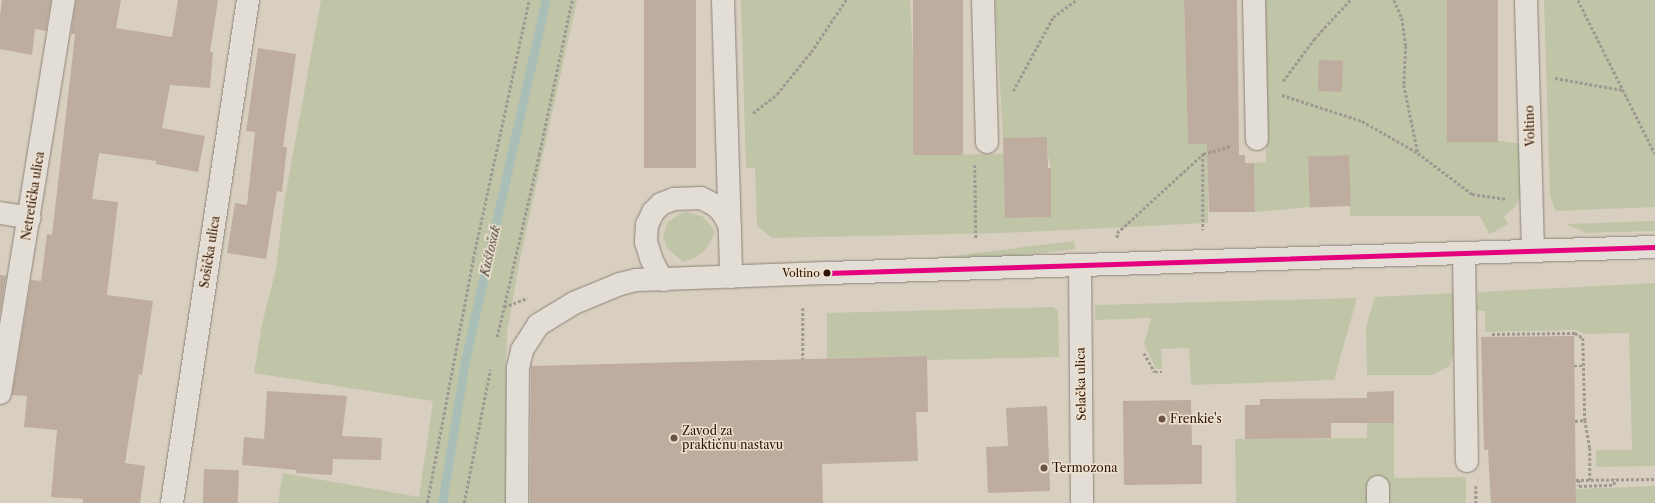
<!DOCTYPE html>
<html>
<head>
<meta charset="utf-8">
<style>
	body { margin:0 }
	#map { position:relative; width:1655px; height:503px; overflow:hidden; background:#d8cfc0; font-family:"Libre Caslon Text",serif }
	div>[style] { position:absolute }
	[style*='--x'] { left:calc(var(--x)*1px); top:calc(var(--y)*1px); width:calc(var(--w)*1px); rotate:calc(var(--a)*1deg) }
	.green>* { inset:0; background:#c0c5a7; transform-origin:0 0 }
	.stream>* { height:9px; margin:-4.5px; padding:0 4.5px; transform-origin:4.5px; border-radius:4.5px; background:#aabeb8 }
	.building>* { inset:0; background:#beac9f; transform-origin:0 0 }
	.path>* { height:2.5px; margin-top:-1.25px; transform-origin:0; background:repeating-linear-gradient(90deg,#a09991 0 3px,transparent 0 5px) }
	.roads { filter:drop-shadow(0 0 1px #8c8379) drop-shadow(0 0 1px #8c8379) }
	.minor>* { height:22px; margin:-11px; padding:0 11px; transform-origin:11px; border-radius:11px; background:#e2ddd5 }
	.bus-1>* { height:5px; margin:-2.5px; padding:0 2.5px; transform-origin:2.5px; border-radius:2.5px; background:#e5007d }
	.dots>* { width:11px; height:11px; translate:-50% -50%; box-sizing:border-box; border:2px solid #ede2d0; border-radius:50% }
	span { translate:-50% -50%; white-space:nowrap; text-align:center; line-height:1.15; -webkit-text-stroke:3px #ede2d0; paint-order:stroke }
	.bus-label { font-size:11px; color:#301204 }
	.right { translate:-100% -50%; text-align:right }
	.street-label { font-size:12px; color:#301204 }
	.poi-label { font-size:12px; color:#301204 }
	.left { translate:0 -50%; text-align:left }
	.water-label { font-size:13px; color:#544b42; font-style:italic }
</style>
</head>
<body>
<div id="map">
	<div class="green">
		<div style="clip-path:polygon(321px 0,577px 0,520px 259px,507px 333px,506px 368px,509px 503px,278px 503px,283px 473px,419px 497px,433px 401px,254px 373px,262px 324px,276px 269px,284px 203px)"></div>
		<div style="clip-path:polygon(741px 0,910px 0,918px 155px,1004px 154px,1005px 218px,1051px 217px,1051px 168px,1048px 156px,1047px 138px,1003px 138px,995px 0,1184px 0,1188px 144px,1208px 141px,1208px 223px,1004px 233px,772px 238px,757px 226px,755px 168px,746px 168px)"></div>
		<div style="clip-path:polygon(1264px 0,1447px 0,1450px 142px,1502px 141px,1521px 144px,1522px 194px,1515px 207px,1504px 216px,1350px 216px,1349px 155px,1308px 157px,1310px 207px,1255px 212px,1254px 163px,1266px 162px)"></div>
		<div style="clip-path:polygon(1544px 0,1655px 0,1655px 207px,1556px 211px,1550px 196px)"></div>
		<div style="clip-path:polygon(686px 212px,702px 216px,712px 227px,715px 233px,705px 250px,695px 258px,683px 262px,667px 248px,663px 237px,667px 223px,678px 215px)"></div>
		<div style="clip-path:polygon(1655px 221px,1655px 231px,1586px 233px,1566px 224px)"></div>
		<div style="left:1508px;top:224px;width:21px;height:414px;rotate:151deg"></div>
		<div style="left:1074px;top:241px;width:8px;height:203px;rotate:83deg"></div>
		<div style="clip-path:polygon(1655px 283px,1655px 466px,1596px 467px,1596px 450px,1632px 450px,1629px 333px,1585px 334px,1576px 330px,1485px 332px,1485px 311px,1477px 311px,1478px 292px)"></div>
		<div style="clip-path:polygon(1455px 293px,1455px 350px,1450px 366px,1432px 375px,1367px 375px,1366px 327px,1375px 297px)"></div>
		<div style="clip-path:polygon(1357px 298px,1334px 380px,1191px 385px,1189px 348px,1161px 349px,1162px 369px,1156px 369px,1144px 344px,1151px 318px,1095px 320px,1095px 305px)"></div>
		<div style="clip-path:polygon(1053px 307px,1058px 310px,1059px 357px,927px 360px,926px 356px,827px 358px,827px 313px)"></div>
		<div style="clip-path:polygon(1367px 423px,1394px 423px,1394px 478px,1466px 477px,1466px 503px,1236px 503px,1235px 439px,1367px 438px)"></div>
		<div style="clip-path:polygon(1655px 486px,1655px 503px,1576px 503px,1576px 489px)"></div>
	</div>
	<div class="stream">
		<div style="--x:442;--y:503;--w:144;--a:-80.8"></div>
		<div style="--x:465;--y:361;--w:370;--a:-77.4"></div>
	</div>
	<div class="building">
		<div style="clip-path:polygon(2px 0,51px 0,46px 31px,35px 29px,32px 55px,0 49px,0 15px)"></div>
		<div style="clip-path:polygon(76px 0,121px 0,116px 28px,172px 37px,178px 0,218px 0,210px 52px,213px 52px,210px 88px,170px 85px,162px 128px,205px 136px,198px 172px,156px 164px,156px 161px,99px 153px,92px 199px,118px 202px,107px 295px,153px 301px,142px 375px,139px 374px,125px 463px,145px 466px,140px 503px,83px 503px,83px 499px,51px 497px,57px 430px,24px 427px,27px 396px,12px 395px,31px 280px,41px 281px,47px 234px,52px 235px,72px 62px,75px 34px,71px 34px)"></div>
		<div style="left:644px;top:0;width:52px;height:168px"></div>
		<div style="left:913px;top:0;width:50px;height:155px"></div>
		<div style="clip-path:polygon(1184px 0,1237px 0,1239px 155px,1245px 155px,1245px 163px,1254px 163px,1255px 212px,1209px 212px,1207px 144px,1188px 144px)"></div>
		<div style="left:1447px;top:0;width:51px;height:142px"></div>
		<div style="clip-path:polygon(258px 48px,296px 54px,283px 147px,287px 147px,282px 192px,277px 191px,266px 259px,227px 253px,235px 203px,247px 205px,255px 132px,246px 131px)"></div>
		<div style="left:1319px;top:60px;width:24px;height:31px;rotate:2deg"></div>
		<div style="clip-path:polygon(1047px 137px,1048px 168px,1051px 168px,1051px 217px,1005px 218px,1003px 138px)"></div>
		<div style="left:1349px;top:155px;width:51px;height:41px;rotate:88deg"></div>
		<div style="clip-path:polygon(0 275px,6px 276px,0 315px)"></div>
		<div style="clip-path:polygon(1574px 336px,1576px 503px,1491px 503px,1488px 450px,1484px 450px,1481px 337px)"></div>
		<div style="clip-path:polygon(927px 356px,928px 412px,916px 412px,918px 461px,822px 464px,823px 503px,530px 503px,531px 366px)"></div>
		<div style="clip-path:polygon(267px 391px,347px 396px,342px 436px,382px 438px,381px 460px,333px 459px,332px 475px,296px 473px,296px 470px,242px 465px,244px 437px,264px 439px)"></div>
		<div style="clip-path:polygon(1394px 391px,1394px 423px,1331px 423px,1331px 438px,1245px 439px,1245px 405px,1260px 405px,1260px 399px,1367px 398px,1367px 392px)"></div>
		<div style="clip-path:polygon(1191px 400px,1192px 445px,1202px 445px,1202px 484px,1124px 485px,1123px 401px)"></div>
		<div style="clip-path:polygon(1047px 406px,1050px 491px,988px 493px,986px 447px,1008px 446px,1006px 408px)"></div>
		<div style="left:204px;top:469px;width:35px;height:34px;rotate:2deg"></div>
	</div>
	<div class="path">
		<div style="--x:1394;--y:0;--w:20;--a:66"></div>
		<div style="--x:1402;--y:18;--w:28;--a:82"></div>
		<div style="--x:1406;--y:46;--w:39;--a:93"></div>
		<div style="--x:1404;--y:85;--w:69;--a:78.4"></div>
		<div style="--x:1578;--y:0;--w:172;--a:63.4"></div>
		<div style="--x:1555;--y:78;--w:69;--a:10"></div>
		<div style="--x:1283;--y:81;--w:52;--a:-53.6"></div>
		<div style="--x:1314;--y:39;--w:53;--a:-47.3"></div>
		<div style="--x:1013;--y:91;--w:84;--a:-61.6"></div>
		<div style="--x:1053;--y:17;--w:29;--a:-36"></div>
		<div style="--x:1282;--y:95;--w:84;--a:18"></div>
		<div style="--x:1362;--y:121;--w:64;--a:29.7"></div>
		<div style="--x:1418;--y:153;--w:68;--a:37.2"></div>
		<div style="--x:1472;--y:194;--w:34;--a:8"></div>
		<div style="--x:753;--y:113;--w:31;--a:-38"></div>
		<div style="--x:777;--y:94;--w:54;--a:-51"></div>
		<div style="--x:811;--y:52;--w:63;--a:-56.1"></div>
		<div style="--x:1203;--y:154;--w:76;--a:90"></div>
		<div style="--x:975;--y:165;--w:73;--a:89.2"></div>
		<div style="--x:1117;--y:238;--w:5;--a:-90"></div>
		<div style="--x:1117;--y:233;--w:117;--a:-42.6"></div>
		<div style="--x:1203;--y:154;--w:29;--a:-16"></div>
		<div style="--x:504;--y:307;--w:25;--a:-21"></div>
		<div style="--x:803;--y:308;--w:51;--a:90"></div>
		<div style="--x:1492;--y:334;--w:83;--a:-0.7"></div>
		<div style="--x:1575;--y:333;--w:9;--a:32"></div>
		<div style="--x:1583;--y:338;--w:82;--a:88.6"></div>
		<div style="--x:1585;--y:420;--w:28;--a:80"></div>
		<div style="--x:1590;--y:448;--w:32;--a:90"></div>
		<div style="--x:497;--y:337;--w:187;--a:-77"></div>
		<div style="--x:539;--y:155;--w:158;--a:-78"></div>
		<div style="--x:1144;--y:353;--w:22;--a:60"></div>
		<div style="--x:1155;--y:372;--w:7;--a:0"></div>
		<div style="--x:1574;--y:366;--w:10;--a:0"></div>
		<div style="--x:1575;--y:421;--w:10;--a:-6"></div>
		<div style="--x:1576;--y:480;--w:79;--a:-0.7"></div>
		<div style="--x:1579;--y:480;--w:6;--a:90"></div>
		<div style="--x:1579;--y:486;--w:35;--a:-2"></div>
		<div style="--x:1614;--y:485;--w:6;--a:-90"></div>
		<div style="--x:1476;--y:486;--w:17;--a:90"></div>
		<div style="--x:427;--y:503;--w:248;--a:-79.3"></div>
		<div style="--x:473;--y:259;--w:265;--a:-77.8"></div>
		<div style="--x:464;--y:503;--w:136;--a:-78.9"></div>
	</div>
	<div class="roads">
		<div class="minor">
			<div style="--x:723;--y:0;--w:277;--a:88.3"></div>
			<div style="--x:983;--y:0;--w:142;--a:88.4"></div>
			<div style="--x:1254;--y:0;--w:139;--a:88.8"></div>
			<div style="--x:1526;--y:0;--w:251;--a:88.4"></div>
			<div style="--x:0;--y:213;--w:30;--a:9"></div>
			<div style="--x:1464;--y:253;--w:208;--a:89.2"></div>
			<div style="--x:1080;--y:266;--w:237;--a:89.5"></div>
			<div style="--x:664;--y:280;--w:11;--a:-128"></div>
			<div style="--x:657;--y:271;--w:14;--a:-115"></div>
			<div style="--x:651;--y:258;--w:17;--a:-107"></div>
			<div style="--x:646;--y:242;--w:17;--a:-87"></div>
			<div style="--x:647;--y:225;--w:14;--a:-65"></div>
			<div style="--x:653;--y:212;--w:11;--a:-45"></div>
			<div style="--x:661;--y:204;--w:14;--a:-21"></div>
			<div style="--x:674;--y:199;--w:27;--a:-2"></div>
			<div style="--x:701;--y:198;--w:16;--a:27"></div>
			<div style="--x:715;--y:205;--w:11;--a:45"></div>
			<div style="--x:723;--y:213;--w:15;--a:62"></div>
			<div style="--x:0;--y:393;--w:398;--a:-80.8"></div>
			<div style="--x:1378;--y:487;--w:16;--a:90"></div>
			<div style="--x:172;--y:503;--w:509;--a:-81.41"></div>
			<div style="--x:517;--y:503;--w:135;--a:-89.6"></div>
			<div style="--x:518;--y:368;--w:18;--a:-77"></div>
			<div style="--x:522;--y:350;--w:30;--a:-57"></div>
			<div style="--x:538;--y:325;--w:42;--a:-31.4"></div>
			<div style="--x:574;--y:303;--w:50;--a:-22.4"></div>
			<div style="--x:620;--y:284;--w:16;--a:-14"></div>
			<div style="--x:636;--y:280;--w:191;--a:-2.1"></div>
			<div style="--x:827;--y:273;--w:828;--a:-1.8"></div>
		</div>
	</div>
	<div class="bus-1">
		<div style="--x:827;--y:273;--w:828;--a:-1.8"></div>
	</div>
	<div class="dots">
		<div style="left:827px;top:273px;background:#301204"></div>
		<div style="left:1162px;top:419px;background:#6b5446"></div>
		<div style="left:674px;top:438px;background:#6b5446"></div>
		<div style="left:1044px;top:468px;background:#6b5446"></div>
	</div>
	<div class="bus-label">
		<span class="right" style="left:820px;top:273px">Voltino</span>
	</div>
	<div class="street-label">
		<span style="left:1530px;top:126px;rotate:-92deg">Voltino</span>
		<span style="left:33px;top:196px;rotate:-81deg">Netretička ulica</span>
		<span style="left:210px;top:252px;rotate:-81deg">Sošička ulica</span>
		<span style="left:1081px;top:384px;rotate:-91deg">Selačka ulica</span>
	</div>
	<div class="poi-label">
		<span class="left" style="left:1170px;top:419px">Frenkie's</span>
		<span class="left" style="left:682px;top:438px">Zavod za<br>praktičnu nastavu</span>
		<span class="left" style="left:1052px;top:468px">Termozona</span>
	</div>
	<div class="water-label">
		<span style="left:490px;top:251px;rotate:-77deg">Kustošak</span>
	</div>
</div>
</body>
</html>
